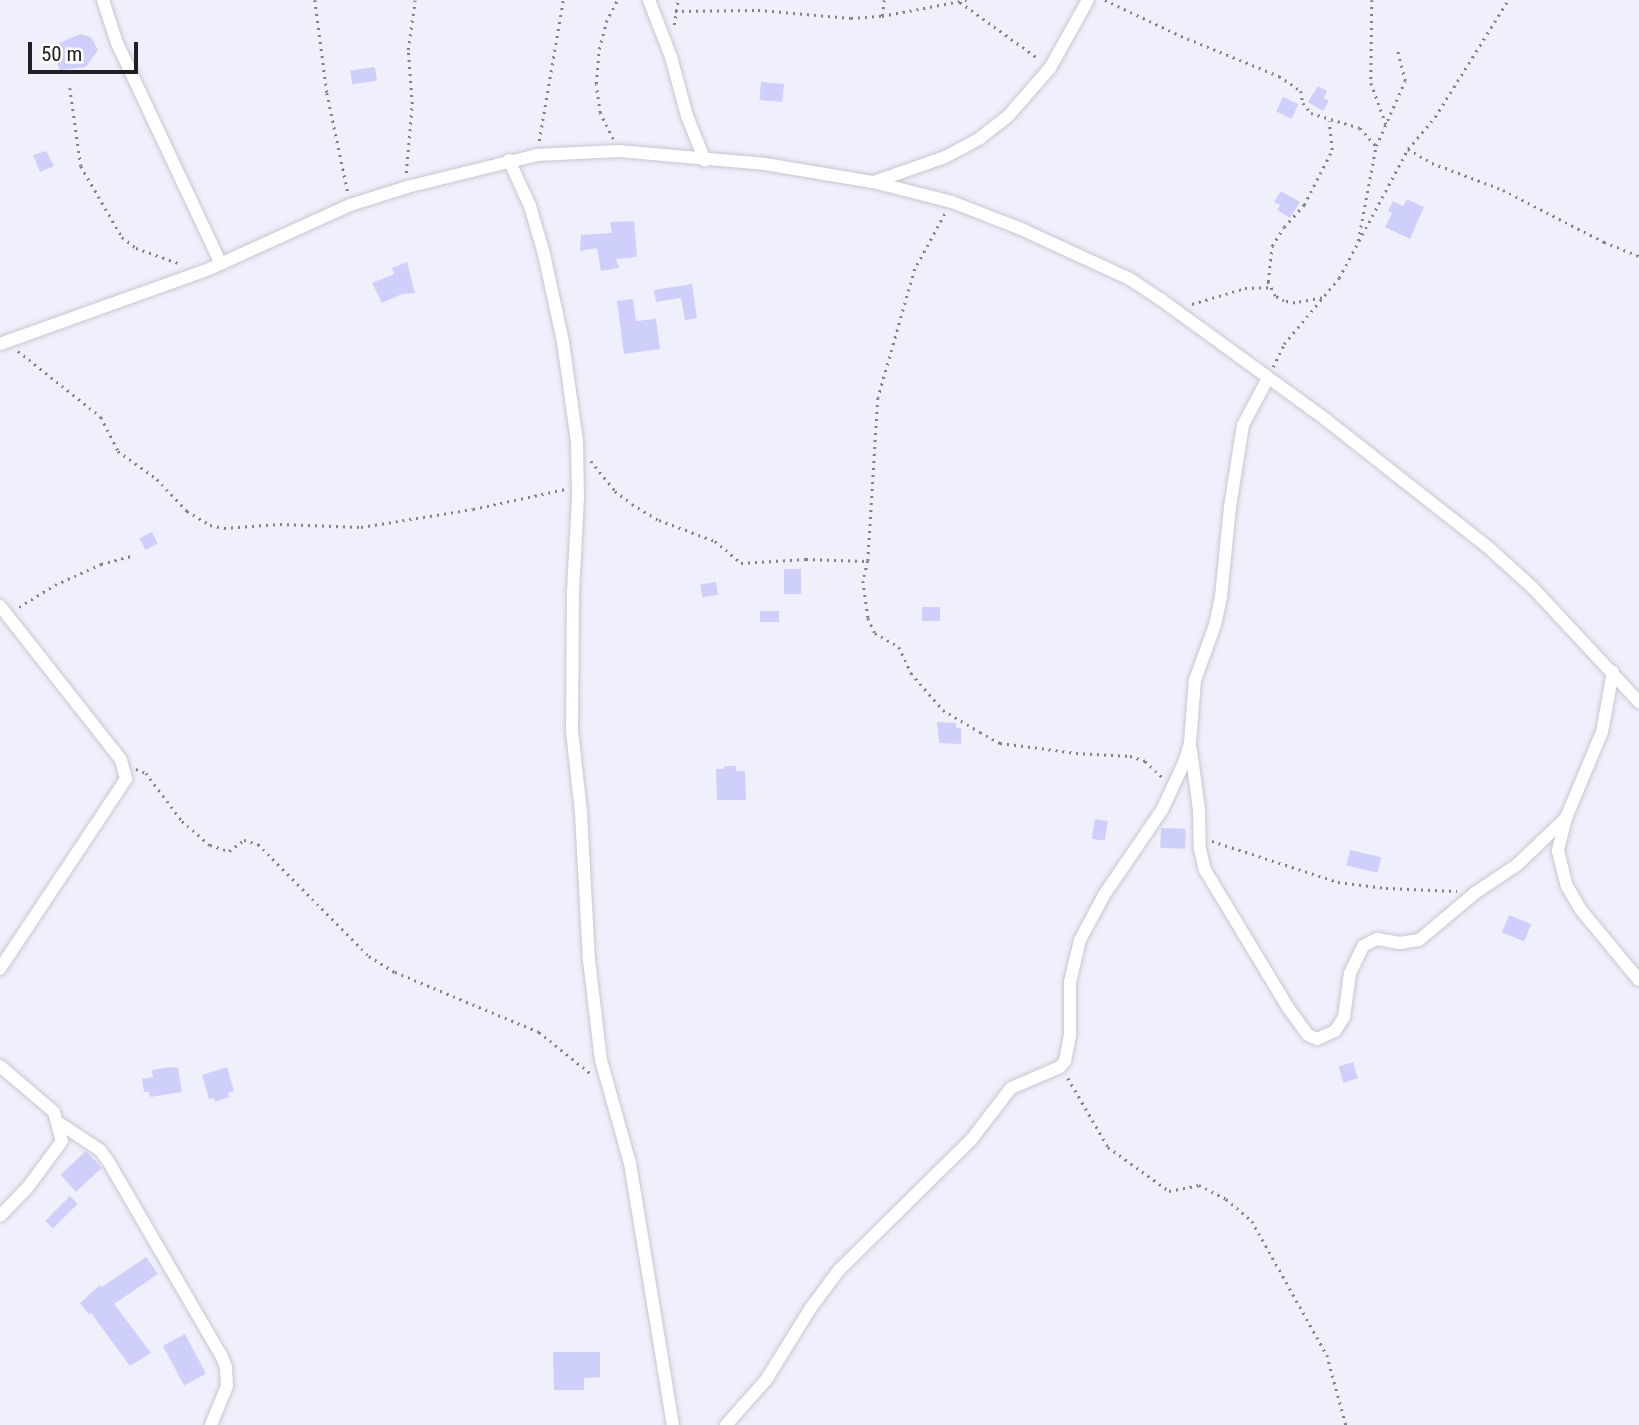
<!DOCTYPE html>
<html>
<head>
<meta charset="utf-8">
<style>
	body { margin:0 }
	#map { position:relative; width:1639px; height:1425px; overflow:hidden; background:#f0f0fc; font-family:"Roboto Condensed",sans-serif }
	div>[style] { position:absolute }
	[style*='--x'] { left:calc(var(--x)*1px); top:calc(var(--y)*1px); width:calc(var(--w)*1px); rotate:calc(var(--a)*1deg) }
	.building>* { inset:0; background:#cecffb; transform-origin:0 0 }
	.path>* { height:2.5px; margin-top:-1.25px; transform-origin:0; background:repeating-linear-gradient(90deg,#818189 0 2px,transparent 0 7px) }
	.roads { filter:drop-shadow(0 0 2px #c6c7d2) drop-shadow(0 0 2px #c6c7d2) }
	.street>* { height:12px; margin:-6px; padding:0 6px; transform-origin:6px; border-radius:6px; background:#fff }
	span { translate:-50% -50%; white-space:nowrap; text-align:center; line-height:1.15; -webkit-text-stroke:7px #fff; paint-order:stroke }
	.scale { position:absolute; left:28px; top:42px; width:110px; height:32px; box-sizing:border-box; border:4px solid #202024; border-top:0; padding-left:9px; font-size:21px; line-height:24px; white-space:nowrap; color:#202024; -webkit-text-stroke:5px #fff; paint-order:stroke }
</style>
</head>
<body>
<div id="map">
	<div class="building">
		<div style="clip-path:polygon(80px 34px,91px 37px,98px 50px,86px 67px,60px 70px,50px 47px)"></div>
		<div style="left:375px;top:67px;width:14px;height:25px;rotate:82deg"></div>
		<div style="left:761px;top:82px;width:23px;height:18px;rotate:5deg"></div>
		<div style="clip-path:polygon(1318px 86px,1327px 91px,1324px 98px,1329px 101px,1323px 111px,1308px 102px)"></div>
		<div style="left:1283px;top:97px;width:17px;height:16px;rotate:25deg"></div>
		<div style="clip-path:polygon(46px 151px,54px 166px,40px 172px,33px 155px)"></div>
		<div style="clip-path:polygon(1281px 191px,1300px 202px,1290px 218px,1277px 210px,1280px 205px,1274px 202px)"></div>
		<div style="clip-path:polygon(1407px 199px,1424px 207px,1410px 239px,1385px 227px,1392px 213px,1388px 211px,1393px 201px,1403px 206px)"></div>
		<div style="clip-path:polygon(634px 221px,637px 257px,616px 259px,619px 268px,601px 271px,597px 248px,580px 251px,581px 235px,612px 233px,610px 222px)"></div>
		<div style="clip-path:polygon(407px 262px,415px 293px,402px 294px,382px 303px,372px 283px,394px 274px,392px 268px)"></div>
		<div style="clip-path:polygon(692px 284px,697px 318px,685px 320px,681px 298px,656px 302px,654px 290px)"></div>
		<div style="clip-path:polygon(633px 299px,636px 321px,656px 319px,660px 349px,624px 354px,617px 301px)"></div>
		<div style="left:152px;top:532px;width:13px;height:14px;rotate:63deg"></div>
		<div style="left:784px;top:569px;width:17px;height:25px"></div>
		<div style="left:716px;top:582px;width:13px;height:16px;rotate:81deg"></div>
		<div style="left:922px;top:607px;width:18px;height:14px"></div>
		<div style="left:760px;top:611px;width:19px;height:11px"></div>
		<div style="clip-path:polygon(937px 722px,956px 723px,956px 728px,961px 728px,961px 744px,939px 743px)"></div>
		<div style="clip-path:polygon(724px 766px,736px 766px,736px 771px,745px 771px,746px 800px,717px 800px,716px 769px,724px 769px)"></div>
		<div style="left:1095px;top:819px;width:13px;height:20px;rotate:9deg"></div>
		<div style="left:1161px;top:828px;width:25px;height:20px;rotate:2deg"></div>
		<div style="left:1350px;top:850px;width:32px;height:16px;rotate:13deg"></div>
		<div style="left:1509px;top:915px;width:24px;height:19px;rotate:22deg"></div>
		<div style="left:1353px;top:1062px;width:17px;height:15px;rotate:73deg"></div>
		<div style="clip-path:polygon(170px 1067px,178px 1068px,182px 1092px,150px 1097px,149px 1092px,144px 1092px,142px 1079px,153px 1077px,152px 1070px)"></div>
		<div style="clip-path:polygon(227px 1067px,234px 1091px,228px 1093px,229px 1097px,215px 1102px,214px 1098px,209px 1099px,202px 1075px)"></div>
		<div style="left:86px;top:1151px;width:23px;height:35px;rotate:47deg"></div>
		<div style="left:70px;top:1196px;width:11px;height:35px;rotate:45deg"></div>
		<div style="clip-path:polygon(146px 1257px,158px 1274px,114px 1304px,151px 1353px,130px 1366px,91px 1313px,89px 1315px,80px 1303px,100px 1285px,102px 1287px)"></div>
		<div style="left:185px;top:1334px;width:45px;height:25px;rotate:62deg"></div>
		<div style="clip-path:polygon(553px 1352px,600px 1352px,600px 1377px,584px 1378px,584px 1390px,554px 1390px)"></div>
	</div>
	<div class="path">
		<div style="--x:315;--y:0;--w:94;--a:82.6"></div>
		<div style="--x:327;--y:93;--w:102;--a:78.1"></div>
		<div style="--x:1105;--y:0;--w:84;--a:25.3"></div>
		<div style="--x:1181;--y:36;--w:106;--a:22.2"></div>
		<div style="--x:1279;--y:76;--w:27;--a:34"></div>
		<div style="--x:1301;--y:91;--w:12;--a:81"></div>
		<div style="--x:1303;--y:103;--w:13;--a:51"></div>
		<div style="--x:1311;--y:113;--w:51;--a:17"></div>
		<div style="--x:1360;--y:128;--w:24;--a:48"></div>
		<div style="--x:1372;--y:0;--w:83;--a:90.7"></div>
		<div style="--x:1371;--y:83;--w:44;--a:69.9"></div>
		<div style="--x:960;--y:2;--w:97;--a:35.8"></div>
		<div style="--x:675;--y:11;--w:83;--a:-0.7"></div>
		<div style="--x:758;--y:10;--w:93;--a:4.9"></div>
		<div style="--x:851;--y:18;--w:31;--a:-4"></div>
		<div style="--x:882;--y:16;--w:86;--a:-10.8"></div>
		<div style="--x:882;--y:16;--w:16;--a:-83"></div>
		<div style="--x:674;--y:25;--w:25;--a:-81"></div>
		<div style="--x:70;--y:88;--w:79;--a:82"></div>
		<div style="--x:81;--y:166;--w:82;--a:60"></div>
		<div style="--x:122;--y:237;--w:18;--a:38"></div>
		<div style="--x:136;--y:248;--w:48;--a:19.6"></div>
		<div style="--x:613;--y:139;--w:29;--a:-117"></div>
		<div style="--x:600;--y:113;--w:29;--a:-98"></div>
		<div style="--x:596;--y:84;--w:35;--a:-85"></div>
		<div style="--x:599;--y:49;--w:28;--a:-75"></div>
		<div style="--x:606;--y:22;--w:25;--a:-63"></div>
		<div style="--x:539;--y:141;--w:143;--a:-80.3"></div>
		<div style="--x:1408;--y:149;--w:28;--a:30"></div>
		<div style="--x:1432;--y:163;--w:76;--a:20.8"></div>
		<div style="--x:1503;--y:190;--w:114;--a:27.2"></div>
		<div style="--x:1604;--y:242;--w:38;--a:22"></div>
		<div style="--x:406;--y:173;--w:69;--a:-85"></div>
		<div style="--x:412;--y:104;--w:54;--a:-94.2"></div>
		<div style="--x:408;--y:50;--w:50;--a:-82"></div>
		<div style="--x:945;--y:214;--w:63;--a:118.6"></div>
		<div style="--x:915;--y:269;--w:134;--a:106"></div>
		<div style="--x:878;--y:398;--w:163;--a:93.5"></div>
		<div style="--x:868;--y:561;--w:21;--a:104"></div>
		<div style="--x:863;--y:581;--w:37;--a:82"></div>
		<div style="--x:868;--y:618;--w:17;--a:65"></div>
		<div style="--x:875;--y:633;--w:28;--a:30"></div>
		<div style="--x:899;--y:647;--w:29;--a:65"></div>
		<div style="--x:911;--y:673;--w:49;--a:49.1"></div>
		<div style="--x:943;--y:710;--w:43;--a:30.7"></div>
		<div style="--x:980;--y:732;--w:23;--a:29"></div>
		<div style="--x:1000;--y:743;--w:77;--a:7.5"></div>
		<div style="--x:1076;--y:753;--w:54;--a:3.2"></div>
		<div style="--x:1130;--y:756;--w:16;--a:18"></div>
		<div style="--x:1145;--y:761;--w:25;--a:43"></div>
		<div style="--x:1358;--y:241;--w:97;--a:-79.3"></div>
		<div style="--x:1376;--y:146;--w:71;--a:-66"></div>
		<div style="--x:1405;--y:81;--w:33;--a:-104"></div>
		<div style="--x:1322;--y:298;--w:27;--a:170"></div>
		<div style="--x:1295;--y:303;--w:11;--a:-170"></div>
		<div style="--x:1284;--y:301;--w:10;--a:-151"></div>
		<div style="--x:1275;--y:296;--w:16;--a:-117"></div>
		<div style="--x:1268;--y:282;--w:36;--a:-84"></div>
		<div style="--x:1272;--y:246;--w:22;--a:-58"></div>
		<div style="--x:1284;--y:227;--w:30;--a:-48"></div>
		<div style="--x:1304;--y:205;--w:62;--a:-63"></div>
		<div style="--x:1332;--y:150;--w:29;--a:-96"></div>
		<div style="--x:1192;--y:304;--w:55;--a:-16.8"></div>
		<div style="--x:1245;--y:288;--w:25;--a:-2"></div>
		<div style="--x:18;--y:351;--w:106;--a:38.5"></div>
		<div style="--x:101;--y:417;--w:38;--a:63"></div>
		<div style="--x:118;--y:451;--w:48;--a:35.7"></div>
		<div style="--x:157;--y:479;--w:44;--a:46.8"></div>
		<div style="--x:187;--y:511;--w:27;--a:31"></div>
		<div style="--x:210;--y:525;--w:14;--a:12"></div>
		<div style="--x:224;--y:528;--w:56;--a:-4.1"></div>
		<div style="--x:280;--y:524;--w:81;--a:2.1"></div>
		<div style="--x:361;--y:527;--w:113;--a:-9.1"></div>
		<div style="--x:473;--y:509;--w:95;--a:-12.1"></div>
		<div style="--x:1273;--y:367;--w:25;--a:-64"></div>
		<div style="--x:1284;--y:344;--w:86;--a:-50.2"></div>
		<div style="--x:1339;--y:278;--w:146;--a:-61.9"></div>
		<div style="--x:1408;--y:149;--w:42;--a:-49.8"></div>
		<div style="--x:1435;--y:117;--w:138;--a:-58"></div>
		<div style="--x:591;--y:461;--w:38;--a:51"></div>
		<div style="--x:615;--y:491;--w:21;--a:37"></div>
		<div style="--x:632;--y:504;--w:31;--a:31"></div>
		<div style="--x:659;--y:520;--w:60;--a:20.6"></div>
		<div style="--x:715;--y:541;--w:34;--a:40"></div>
		<div style="--x:741;--y:563;--w:65;--a:-3.5"></div>
		<div style="--x:806;--y:559;--w:60;--a:1.9"></div>
		<div style="--x:19;--y:607;--w:42;--a:-31.4"></div>
		<div style="--x:55;--y:585;--w:51;--a:-24.5"></div>
		<div style="--x:101;--y:564;--w:31;--a:-15"></div>
		<div style="--x:136;--y:769;--w:11;--a:22"></div>
		<div style="--x:146;--y:773;--w:60;--a:53.1"></div>
		<div style="--x:182;--y:821;--w:37;--a:41"></div>
		<div style="--x:210;--y:845;--w:20;--a:18"></div>
		<div style="--x:229;--y:851;--w:19;--a:-36"></div>
		<div style="--x:244;--y:840;--w:15;--a:16"></div>
		<div style="--x:258;--y:844;--w:158;--a:45.3"></div>
		<div style="--x:369;--y:956;--w:31;--a:32"></div>
		<div style="--x:395;--y:972;--w:156;--a:22.6"></div>
		<div style="--x:539;--y:1032;--w:67;--a:38.9"></div>
		<div style="--x:1212;--y:841;--w:133;--a:18"></div>
		<div style="--x:1338;--y:882;--w:48;--a:7.1"></div>
		<div style="--x:1386;--y:888;--w:71;--a:2.4"></div>
		<div style="--x:1068;--y:1078;--w:80;--a:59.9"></div>
		<div style="--x:1108;--y:1147;--w:75;--a:35.8"></div>
		<div style="--x:1169;--y:1191;--w:31;--a:-11"></div>
		<div style="--x:1199;--y:1185;--w:30;--a:27"></div>
		<div style="--x:1226;--y:1199;--w:34;--a:40"></div>
		<div style="--x:1252;--y:1221;--w:154;--a:60.8"></div>
		<div style="--x:1327;--y:1355;--w:73;--a:74.8"></div>
	</div>
	<div class="roads">
		<div class="street">
			<div style="--x:103;--y:0;--w:45;--a:72"></div>
			<div style="--x:117;--y:43;--w:244;--a:64.8"></div>
			<div style="--x:649;--y:0;--w:61;--a:68.9"></div>
			<div style="--x:671;--y:57;--w:61;--a:74.8"></div>
			<div style="--x:687;--y:116;--w:48;--a:68.2"></div>
			<div style="--x:509;--y:160;--w:51;--a:65.5"></div>
			<div style="--x:530;--y:206;--w:50;--a:73.7"></div>
			<div style="--x:544;--y:254;--w:90;--a:77.8"></div>
			<div style="--x:563;--y:342;--w:100;--a:82"></div>
			<div style="--x:577;--y:441;--w:56;--a:89"></div>
			<div style="--x:578;--y:497;--w:94;--a:93"></div>
			<div style="--x:573;--y:591;--w:140;--a:90.4"></div>
			<div style="--x:572;--y:731;--w:82;--a:83.7"></div>
			<div style="--x:581;--y:813;--w:147;--a:86.9"></div>
			<div style="--x:589;--y:960;--w:101;--a:83.2"></div>
			<div style="--x:601;--y:1060;--w:107;--a:74.3"></div>
			<div style="--x:630;--y:1163;--w:266;--a:80.7"></div>
			<div style="--x:874;--y:182;--w:75;--a:-19.4"></div>
			<div style="--x:945;--y:157;--w:40;--a:-28"></div>
			<div style="--x:980;--y:138;--w:37;--a:-38"></div>
			<div style="--x:1009;--y:115;--w:62;--a:-48.9"></div>
			<div style="--x:1050;--y:68;--w:78;--a:-60.8"></div>
			<div style="--x:0;--y:344;--w:222;--a:-19.7"></div>
			<div style="--x:209;--y:269;--w:155;--a:-24.4"></div>
			<div style="--x:350;--y:205;--w:60;--a:-17.5"></div>
			<div style="--x:407;--y:187;--w:134;--a:-13.8"></div>
			<div style="--x:537;--y:155;--w:82;--a:-2.8"></div>
			<div style="--x:619;--y:151;--w:147;--a:5.1"></div>
			<div style="--x:765;--y:164;--w:109;--a:9.5"></div>
			<div style="--x:873;--y:182;--w:81;--a:14.2"></div>
			<div style="--x:952;--y:202;--w:72;--a:21.2"></div>
			<div style="--x:1019;--y:228;--w:122;--a:24.7"></div>
			<div style="--x:1130;--y:279;--w:36;--a:34"></div>
			<div style="--x:1160;--y:299;--w:204;--a:36"></div>
			<div style="--x:1325;--y:419;--w:210;--a:38.2"></div>
			<div style="--x:1490;--y:549;--w:58;--a:42.2"></div>
			<div style="--x:1533;--y:588;--w:156;--a:47.1"></div>
			<div style="--x:0;--y:606;--w:196;--a:51.8"></div>
			<div style="--x:121;--y:760;--w:20;--a:75"></div>
			<div style="--x:126;--y:779;--w:228;--a:123.6"></div>
			<div style="--x:1613;--y:672;--w:61;--a:100.4"></div>
			<div style="--x:1602;--y:732;--w:93;--a:112.7"></div>
			<div style="--x:1566;--y:818;--w:34;--a:104"></div>
			<div style="--x:1558;--y:851;--w:36;--a:76"></div>
			<div style="--x:1567;--y:886;--w:28;--a:60"></div>
			<div style="--x:1581;--y:910;--w:91;--a:50.4"></div>
			<div style="--x:1191;--y:750;--w:61;--a:82.4"></div>
			<div style="--x:1199;--y:810;--w:39;--a:89"></div>
			<div style="--x:1200;--y:849;--w:22;--a:77"></div>
			<div style="--x:1205;--y:870;--w:162;--a:58.9"></div>
			<div style="--x:1289;--y:1009;--w:32;--a:54"></div>
			<div style="--x:1308;--y:1035;--w:10;--a:24"></div>
			<div style="--x:1317;--y:1039;--w:20;--a:-24"></div>
			<div style="--x:1335;--y:1031;--w:17;--a:-57"></div>
			<div style="--x:1344;--y:1017;--w:44;--a:-82.2"></div>
			<div style="--x:1350;--y:973;--w:30;--a:-64"></div>
			<div style="--x:1363;--y:946;--w:16;--a:-27"></div>
			<div style="--x:1377;--y:939;--w:23;--a:10"></div>
			<div style="--x:1400;--y:943;--w:19;--a:-9"></div>
			<div style="--x:1419;--y:940;--w:73;--a:-40"></div>
			<div style="--x:1475;--y:893;--w:52;--a:-34"></div>
			<div style="--x:1518;--y:864;--w:66;--a:-43.8"></div>
			<div style="--x:0;--y:1066;--w:71;--a:40.4"></div>
			<div style="--x:54;--y:1112;--w:30;--a:75"></div>
			<div style="--x:62;--y:1141;--w:57;--a:126.5"></div>
			<div style="--x:28;--y:1187;--w:40;--a:134"></div>
			<div style="--x:59;--y:1123;--w:49;--a:33.4"></div>
			<div style="--x:100;--y:1150;--w:14;--a:54"></div>
			<div style="--x:108;--y:1161;--w:227;--a:59.8"></div>
			<div style="--x:222;--y:1357;--w:11;--a:68"></div>
			<div style="--x:226;--y:1367;--w:19;--a:87"></div>
			<div style="--x:227;--y:1386;--w:42;--a:112.3"></div>
			<div style="--x:726;--y:1425;--w:60;--a:-48.4"></div>
			<div style="--x:766;--y:1380;--w:84;--a:-58.2"></div>
			<div style="--x:810;--y:1309;--w:49;--a:-53.4"></div>
			<div style="--x:839;--y:1270;--w:185;--a:-44.6"></div>
			<div style="--x:971;--y:1140;--w:66;--a:-52.4"></div>
			<div style="--x:1011;--y:1088;--w:53;--a:-23.2"></div>
			<div style="--x:1060;--y:1067;--w:8;--a:-50"></div>
			<div style="--x:1065;--y:1061;--w:26;--a:-79"></div>
			<div style="--x:1070;--y:1035;--w:53;--a:-90"></div>
			<div style="--x:1070;--y:982;--w:43;--a:-76.6"></div>
			<div style="--x:1080;--y:940;--w:51;--a:-61.9"></div>
			<div style="--x:1104;--y:895;--w:103;--a:-55.7"></div>
			<div style="--x:1162;--y:810;--w:52;--a:-64.9"></div>
			<div style="--x:1184;--y:763;--w:21;--a:-73"></div>
			<div style="--x:1190;--y:743;--w:63;--a:-85.5"></div>
			<div style="--x:1195;--y:680;--w:59;--a:-70"></div>
			<div style="--x:1215;--y:625;--w:29;--a:-78"></div>
			<div style="--x:1221;--y:597;--w:90;--a:-84.3"></div>
			<div style="--x:1230;--y:507;--w:83;--a:-81"></div>
			<div style="--x:1243;--y:425;--w:51;--a:-61.9"></div>
		</div>
	</div>
	<div class="scale">50 m</div>
</div>
</body>
</html>
